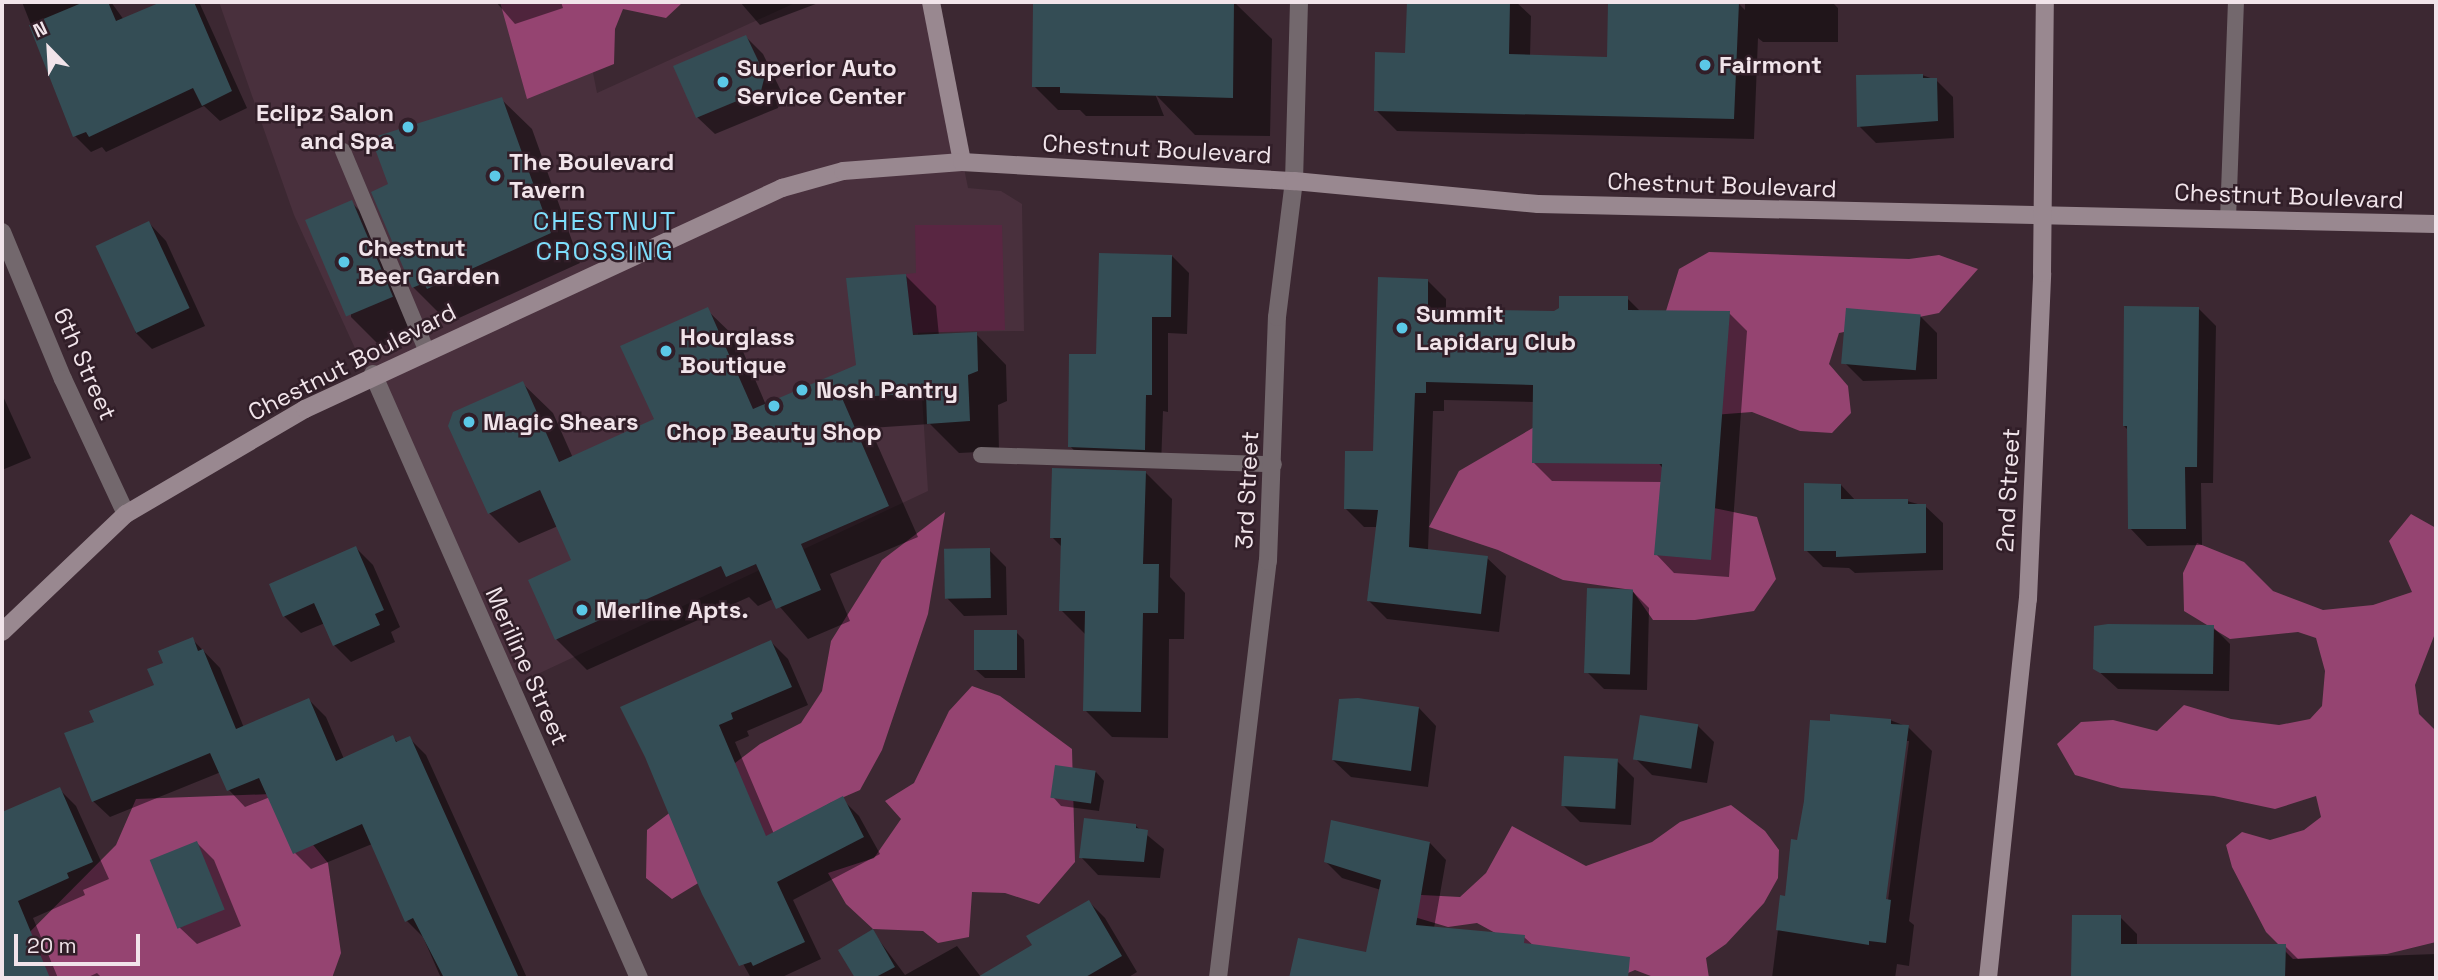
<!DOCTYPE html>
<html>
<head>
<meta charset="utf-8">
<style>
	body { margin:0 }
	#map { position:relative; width:2438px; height:980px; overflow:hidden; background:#3c2832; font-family:"Space Grotesk",sans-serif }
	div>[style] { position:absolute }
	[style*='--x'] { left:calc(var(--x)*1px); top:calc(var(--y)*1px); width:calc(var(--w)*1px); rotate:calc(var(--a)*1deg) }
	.built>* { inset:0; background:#49303d }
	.green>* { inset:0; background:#592642 }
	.forest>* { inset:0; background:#954471 }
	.shadow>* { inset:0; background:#0007 }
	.building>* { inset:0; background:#344d55; transform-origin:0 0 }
	.lane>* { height:16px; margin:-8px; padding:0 8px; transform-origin:8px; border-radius:8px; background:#73686d }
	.street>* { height:18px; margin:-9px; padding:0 9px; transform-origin:9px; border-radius:9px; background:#73686d }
	.secondary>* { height:18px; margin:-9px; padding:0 9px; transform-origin:9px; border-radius:9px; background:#998890 }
	.dots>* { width:19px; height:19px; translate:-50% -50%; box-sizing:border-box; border:4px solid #311e28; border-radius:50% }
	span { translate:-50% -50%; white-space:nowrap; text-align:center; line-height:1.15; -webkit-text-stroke:5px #311e28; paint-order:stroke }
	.poi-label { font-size:24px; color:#f1e4ea; font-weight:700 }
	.left { translate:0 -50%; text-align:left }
	.right { translate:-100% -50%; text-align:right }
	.street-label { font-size:24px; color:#f1e4ea }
	.neighbourhood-label { font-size:26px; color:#7edefc; letter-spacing:2px }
	.frame { position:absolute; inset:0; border:4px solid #f1e4ea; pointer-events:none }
	.north { position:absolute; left:14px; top:14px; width:70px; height:70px; -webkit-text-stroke:5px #311e28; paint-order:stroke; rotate:336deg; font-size:19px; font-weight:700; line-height:28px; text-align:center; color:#f1e4ea }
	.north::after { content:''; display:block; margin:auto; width:24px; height:32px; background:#f1e4ea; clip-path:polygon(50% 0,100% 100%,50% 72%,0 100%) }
	.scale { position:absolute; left:14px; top:934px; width:126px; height:32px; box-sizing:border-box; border:4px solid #f1e4ea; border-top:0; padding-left:9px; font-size:21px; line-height:24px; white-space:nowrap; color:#f1e4ea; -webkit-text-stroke:5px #311e28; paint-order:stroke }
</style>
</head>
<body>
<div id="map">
	<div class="built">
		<div style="clip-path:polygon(219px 2px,579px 2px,597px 93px,797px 2px,931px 2px,968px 188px,1001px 191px,1022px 204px,1024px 331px,918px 332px,928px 491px,510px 687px,294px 215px)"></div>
	</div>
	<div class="green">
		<div style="clip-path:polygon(915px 225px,1002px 225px,1005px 330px,912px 333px,906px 274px,916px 273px)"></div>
	</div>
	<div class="forest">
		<div style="clip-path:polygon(500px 2px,683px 2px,666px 18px,623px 9px,615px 29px,614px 64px,527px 99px)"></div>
		<div style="clip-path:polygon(1709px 252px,1909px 259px,1939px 255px,1978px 269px,1939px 313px,1839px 333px,1829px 364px,1848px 386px,1851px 413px,1832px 433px,1800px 431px,1752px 412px,1700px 416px,1657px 461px,1690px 503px,1757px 517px,1776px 579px,1754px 611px,1695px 620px,1653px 620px,1632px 590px,1563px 580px,1498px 550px,1429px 527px,1459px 471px,1567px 408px,1648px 369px,1679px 269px)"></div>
		<div style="clip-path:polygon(945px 512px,928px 614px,882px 750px,860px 790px,830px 803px,672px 899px,646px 878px,647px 830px,760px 744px,801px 723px,822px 691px,831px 641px,882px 560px)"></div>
		<div style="clip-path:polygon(2411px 514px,2436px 528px,2436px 631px,2415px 685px,2419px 714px,2436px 731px,2436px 942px,2387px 954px,2293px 959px,2266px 932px,2232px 867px,2226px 845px,2242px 832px,2270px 840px,2304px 830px,2321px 817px,2316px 796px,2275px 809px,2214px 796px,2121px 788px,2075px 775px,2057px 744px,2081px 722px,2113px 720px,2157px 731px,2184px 705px,2231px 719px,2279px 725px,2310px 719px,2322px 706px,2325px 671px,2316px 638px,2298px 632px,2230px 639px,2184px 611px,2183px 573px,2197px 543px,2244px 562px,2273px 591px,2323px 610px,2373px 605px,2412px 592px,2389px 541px)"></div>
		<div style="clip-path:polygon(972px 686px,1000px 696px,1072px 749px,1075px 862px,1039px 904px,1005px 893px,972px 892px,969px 937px,938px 943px,923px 931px,873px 929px,846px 904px,828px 873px,874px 858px,901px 819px,885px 801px,914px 783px,949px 711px)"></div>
		<div style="clip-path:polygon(271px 794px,328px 863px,341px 953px,332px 978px,2px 978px,2px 960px,116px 845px,136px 799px)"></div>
		<div style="clip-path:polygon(1731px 805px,1765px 831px,1779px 850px,1778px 878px,1764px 903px,1726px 944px,1706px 958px,1709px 978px,1656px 978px,1635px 970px,1616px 978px,1547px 978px,1543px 959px,1477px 923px,1448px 927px,1411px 916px,1403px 894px,1460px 897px,1486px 873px,1512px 826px,1586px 866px,1652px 842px,1680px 822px)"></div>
	</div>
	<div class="shadow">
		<div style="clip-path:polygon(22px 2px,111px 2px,124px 20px,166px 2px,199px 2px,247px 108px,220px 121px,204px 106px,106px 152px,102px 147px,91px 152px,75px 136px)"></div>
		<div style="clip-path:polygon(496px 2px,561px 2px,563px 8px,515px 24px)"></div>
		<div style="clip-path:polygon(740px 2px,821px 2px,760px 25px)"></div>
		<div style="clip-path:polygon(1055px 2px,1118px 2px,1164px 116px,1086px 116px,1080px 110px,1058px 110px,1034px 86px)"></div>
		<div style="clip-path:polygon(1158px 2px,1234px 2px,1272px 39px,1270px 136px,1195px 135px,1157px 96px)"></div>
		<div style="clip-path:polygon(1409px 2px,1516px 2px,1531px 16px,1530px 57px,1609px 59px,1610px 2px,1739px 4px,1745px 10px,1745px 2px,1832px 2px,1838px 8px,1838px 42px,1763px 42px,1758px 38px,1754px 139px,1397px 131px,1376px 110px,1407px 55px)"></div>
		<div style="clip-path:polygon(746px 37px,763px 54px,782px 93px,778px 108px,715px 134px,697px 117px)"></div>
		<div style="clip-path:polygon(1922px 75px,1936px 80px,1953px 97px,1954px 138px,1876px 143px,1859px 126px)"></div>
		<div style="clip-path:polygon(501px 99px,532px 129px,580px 263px,459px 318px,454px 313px,444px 318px,413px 287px,390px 185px)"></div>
		<div style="clip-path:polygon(352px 203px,382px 233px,422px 328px,381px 347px,351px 317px)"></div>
		<div style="clip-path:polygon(149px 223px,166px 241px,205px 326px,152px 349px,135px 332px)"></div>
		<div style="clip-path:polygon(1172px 256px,1189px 273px,1187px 334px,1168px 333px,1168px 412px,1163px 411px,1161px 466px,1087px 464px,1070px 446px)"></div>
		<div style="clip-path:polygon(905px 275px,936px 306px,939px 336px,976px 334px,1006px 365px,1007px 401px,998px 405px,999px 451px,959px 453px,930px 424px,870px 428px,918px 537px,830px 574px,850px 621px,808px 639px,773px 599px,758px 606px,749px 597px,587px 670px,556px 639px,530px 581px,574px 561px,558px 526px,519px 543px,489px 513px,522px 383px,553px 413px,573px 458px,656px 420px,707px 310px,738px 340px,766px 405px,858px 366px)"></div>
		<div style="clip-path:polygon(1427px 280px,1446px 299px,1446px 311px,1554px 313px,1627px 298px,1641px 312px,1729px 313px,1747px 331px,1729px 577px,1674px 573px,1656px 554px,1662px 482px,1552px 481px,1533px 462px,1534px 402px,1444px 400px,1444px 411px,1433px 411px,1428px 550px,1487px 558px,1506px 576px,1499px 632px,1387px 619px,1369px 601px,1378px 527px,1364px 527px,1345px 508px,1375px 453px)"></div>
		<div style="clip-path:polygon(2199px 309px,2216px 326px,2213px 483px,2201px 483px,2202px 545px,2147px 546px,2130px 528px,2128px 430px,2124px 426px)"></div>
		<div style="clip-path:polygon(1920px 316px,1937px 333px,1937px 379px,1863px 381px,1846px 364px)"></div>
		<div style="clip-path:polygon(2px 394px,31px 458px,2px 470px)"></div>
		<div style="clip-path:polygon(1145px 472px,1172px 499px,1170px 577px,1185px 593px,1184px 639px,1169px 639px,1168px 738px,1112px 737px,1085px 710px,1086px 635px,1061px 610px,1063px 548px,1052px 537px)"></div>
		<div style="clip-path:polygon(1841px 485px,1856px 501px,1907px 501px,1925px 506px,1943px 523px,1943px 570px,1855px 573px,1849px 568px,1823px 567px,1806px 550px)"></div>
		<div style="clip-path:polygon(356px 548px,373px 565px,400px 627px,391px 632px,395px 642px,351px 662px,334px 645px,325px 623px,301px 633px,284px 616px)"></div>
		<div style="clip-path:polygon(989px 550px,1006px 567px,1007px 615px,964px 616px,947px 598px)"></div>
		<div style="clip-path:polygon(1632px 591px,1649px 608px,1647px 690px,1604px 689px,1587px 672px)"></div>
		<div style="clip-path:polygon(2213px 627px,2230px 644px,2229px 691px,2118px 689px,2095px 668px)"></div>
		<div style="clip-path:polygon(1016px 632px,1024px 640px,1025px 678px,985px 678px,976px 670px)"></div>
		<div style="clip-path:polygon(192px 639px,220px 668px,244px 728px,309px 700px,326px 717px,344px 759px,393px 737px,398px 743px,409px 738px,426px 755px,527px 978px,441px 978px,423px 937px,407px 921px,372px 844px,311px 869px,295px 853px,270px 797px,245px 807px,229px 790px,221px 772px,110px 817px,93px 801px,96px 723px,156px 686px,165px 664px)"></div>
		<div style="clip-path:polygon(771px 642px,788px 659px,808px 705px,747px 731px,749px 736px,735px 742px,774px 834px,842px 799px,859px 816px,880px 854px,793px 900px,821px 959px,780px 978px,751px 978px,704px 894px,647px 756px)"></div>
		<div style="clip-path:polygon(1419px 708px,1436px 726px,1428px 787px,1351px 777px,1333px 760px)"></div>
		<div style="clip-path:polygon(evenodd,1890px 720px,1908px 727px,1932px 751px,1909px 921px,1914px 925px,1909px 966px,1897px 964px,1895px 978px,1772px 978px,1782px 897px,1787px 898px,1798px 842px,1890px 720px,1905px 741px,1909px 741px,1887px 908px,1883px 907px,1905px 741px)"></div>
		<div style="clip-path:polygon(1697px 725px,1714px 742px,1707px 783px,1652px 775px,1635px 758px)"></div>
		<div style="clip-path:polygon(1617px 761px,1634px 778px,1631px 825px,1580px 822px,1563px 805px)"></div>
		<div style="clip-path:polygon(1096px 772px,1104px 781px,1099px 811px,1061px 806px,1053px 797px)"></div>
		<div style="clip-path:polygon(59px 789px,76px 806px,109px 879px,83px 890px,85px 895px,33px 918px,58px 978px,2px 978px,2px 869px,23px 860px)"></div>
		<div style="clip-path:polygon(1136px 826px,1164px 849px,1160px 878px,1098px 875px,1081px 857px)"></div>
		<div style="clip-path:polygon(197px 843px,214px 860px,241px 926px,197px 944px,179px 927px)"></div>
		<div style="clip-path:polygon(1430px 843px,1446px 860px,1434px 928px,1524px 937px,1534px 946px,1607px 970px,1606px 978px,1291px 978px,1299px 940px,1367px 954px,1381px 890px,1342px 878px,1325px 861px)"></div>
		<div style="clip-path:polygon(1089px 902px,1105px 918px,1137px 972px,1127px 978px,857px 978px,841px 951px,873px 932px,905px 975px,957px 946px,981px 977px,1034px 946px)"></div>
		<div style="clip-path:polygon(2073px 917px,2120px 917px,2137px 934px,2137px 946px,2285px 946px,2298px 959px,2436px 954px,2436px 978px,2073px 978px)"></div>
		<div style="clip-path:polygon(97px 973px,102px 978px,86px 978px)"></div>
	</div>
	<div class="building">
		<div style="clip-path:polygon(84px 2px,108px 2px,116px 21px,161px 2px,194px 2px,232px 91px,202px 106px,193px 88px,89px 137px,86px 132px,73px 137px,29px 25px)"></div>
		<div style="clip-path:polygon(1157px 2px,1234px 2px,1233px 98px,1060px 93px,1060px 87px,1032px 87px,1033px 4px)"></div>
		<div style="clip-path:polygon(1407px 2px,1510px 2px,1509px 54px,1607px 57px,1608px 2px,1739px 2px,1734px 119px,1374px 111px,1375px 52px,1405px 53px)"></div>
		<div style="clip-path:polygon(746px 35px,765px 75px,761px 91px,696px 118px,673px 66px)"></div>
		<div style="clip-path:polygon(1923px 74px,1923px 78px,1937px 78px,1938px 121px,1857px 127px,1856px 75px)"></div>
		<div style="clip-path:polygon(502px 97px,551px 233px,427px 289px,424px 283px,412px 288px,371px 192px,388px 184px,371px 138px)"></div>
		<div style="left:352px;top:200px;width:105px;height:51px;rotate:67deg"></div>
		<div style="left:149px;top:221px;width:96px;height:59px;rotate:65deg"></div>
		<div style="clip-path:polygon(1099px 253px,1172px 255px,1171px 317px,1152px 317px,1152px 395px,1146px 395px,1145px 450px,1068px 447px,1069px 354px,1096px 354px)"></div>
		<div style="clip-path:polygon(906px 274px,913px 335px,977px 332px,978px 371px,968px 375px,970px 421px,927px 424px,926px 393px,842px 398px,889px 506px,801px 544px,821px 590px,776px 609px,756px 564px,726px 577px,721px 566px,555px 640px,528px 580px,571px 560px,540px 490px,488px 514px,448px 426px,453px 412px,523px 381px,559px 462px,654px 419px,620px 346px,708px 307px,753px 409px,856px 365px,846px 278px)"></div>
		<div style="clip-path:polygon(1378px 277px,1428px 279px,1428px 309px,1554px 311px,1559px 308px,1559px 296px,1628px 296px,1628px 310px,1730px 311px,1711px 560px,1654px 555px,1662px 464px,1532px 463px,1533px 385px,1426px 382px,1426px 393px,1415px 393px,1409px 547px,1488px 556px,1481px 614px,1367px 601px,1378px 510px,1344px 509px,1345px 451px,1373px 451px)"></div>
		<div style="clip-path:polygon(2124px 306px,2199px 307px,2197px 467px,2185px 467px,2186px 529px,2128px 529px,2127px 426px,2123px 426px)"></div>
		<div style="left:1846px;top:308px;width:75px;height:56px;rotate:5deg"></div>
		<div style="clip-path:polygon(1052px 468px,1146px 471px,1143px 564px,1159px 564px,1158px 613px,1143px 613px,1141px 712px,1083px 711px,1085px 611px,1059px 611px,1061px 538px,1050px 538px)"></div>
		<div style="clip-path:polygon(1804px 483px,1841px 484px,1841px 499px,1908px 499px,1908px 504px,1926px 504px,1926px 553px,1836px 557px,1836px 551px,1804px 551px)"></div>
		<div style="clip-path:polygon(356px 546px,384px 610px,375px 614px,380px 625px,333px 646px,314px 603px,283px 617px,269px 584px)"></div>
		<div style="left:990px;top:548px;width:50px;height:46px;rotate:89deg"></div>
		<div style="left:1587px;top:588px;width:46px;height:85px;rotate:2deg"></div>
		<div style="clip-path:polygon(2108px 624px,2214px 625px,2213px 674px,2100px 673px,2093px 669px,2094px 626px)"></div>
		<div style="left:1017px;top:630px;width:40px;height:43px;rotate:90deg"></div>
		<div style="clip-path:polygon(193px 637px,198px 651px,203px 649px,236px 729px,309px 698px,336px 761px,393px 735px,396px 742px,410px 736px,519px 978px,444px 978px,413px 918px,405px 922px,362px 824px,293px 854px,259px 778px,227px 791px,210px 753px,92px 802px,64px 733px,94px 722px,89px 711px,154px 685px,147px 669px,163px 663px,158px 651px)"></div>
		<div style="clip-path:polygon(771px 640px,792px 687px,731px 713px,733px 719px,719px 725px,766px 836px,843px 796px,864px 837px,777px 882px,805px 942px,753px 966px,751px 962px,739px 966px,702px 894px,645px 757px,620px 707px)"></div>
		<div style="clip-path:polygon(1358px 698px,1419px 707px,1411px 771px,1332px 760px,1339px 699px)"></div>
		<div style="clip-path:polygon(1830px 714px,1891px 719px,1891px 724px,1909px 725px,1886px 899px,1891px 900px,1886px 943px,1869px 941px,1869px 945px,1776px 930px,1780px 895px,1785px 896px,1791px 839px,1797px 840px,1804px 801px,1810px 720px,1830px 721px)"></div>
		<div style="left:1640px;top:715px;width:59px;height:45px;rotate:9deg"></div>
		<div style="left:1564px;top:756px;width:54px;height:50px;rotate:3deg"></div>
		<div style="left:1055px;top:765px;width:41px;height:33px;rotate:8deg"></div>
		<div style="clip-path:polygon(60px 787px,93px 862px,67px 873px,69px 878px,18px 901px,50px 978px,2px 978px,2px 812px)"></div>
		<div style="clip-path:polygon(1084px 818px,1136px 824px,1136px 828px,1148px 830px,1144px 862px,1079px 858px)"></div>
		<div style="clip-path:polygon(1331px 820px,1430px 842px,1416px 925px,1525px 935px,1524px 943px,1630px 957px,1628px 978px,1289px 978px,1298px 938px,1366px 952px,1381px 880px,1324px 862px)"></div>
		<div style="left:197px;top:841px;width:74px;height:51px;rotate:68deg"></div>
		<div style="clip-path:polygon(1089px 900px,1122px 956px,1084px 978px,976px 978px,1032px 945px,1026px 936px)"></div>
		<div style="clip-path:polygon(2072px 915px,2121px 915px,2121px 944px,2286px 944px,2285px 978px,2071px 978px)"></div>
		<div style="clip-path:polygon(873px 929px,895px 967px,874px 978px,855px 978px,838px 950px)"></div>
	</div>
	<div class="lane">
		<div style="--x:343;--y:151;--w:215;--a:67.3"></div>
		<div style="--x:2228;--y:219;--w:217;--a:-87.9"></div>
		<div style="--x:981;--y:455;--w:293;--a:1.8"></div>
	</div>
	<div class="street">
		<div style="--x:2;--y:232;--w:159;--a:67.5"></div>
		<div style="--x:63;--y:379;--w:149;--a:65"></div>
		<div style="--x:373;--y:374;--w:660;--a:66.23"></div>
		<div style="--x:1218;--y:978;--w:420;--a:-83.2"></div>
		<div style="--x:1268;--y:561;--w:244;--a:-87.9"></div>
		<div style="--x:1277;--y:317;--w:137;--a:-82.9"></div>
		<div style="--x:1294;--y:181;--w:179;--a:-88.4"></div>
	</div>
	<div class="secondary">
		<div style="--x:931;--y:2;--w:163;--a:79"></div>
		<div style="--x:2;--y:632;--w:171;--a:-43.6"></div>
		<div style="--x:126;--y:514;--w:208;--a:-30.4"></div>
		<div style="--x:305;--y:409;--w:526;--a:-24.86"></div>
		<div style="--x:782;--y:188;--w:63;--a:-15.6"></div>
		<div style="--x:843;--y:171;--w:119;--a:-4.3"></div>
		<div style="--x:962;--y:162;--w:333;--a:3.3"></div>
		<div style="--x:1294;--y:181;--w:245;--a:5.4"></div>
		<div style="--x:1538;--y:204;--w:898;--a:1.28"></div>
		<div style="--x:1988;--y:978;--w:381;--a:-84"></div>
		<div style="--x:2028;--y:599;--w:326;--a:-87.5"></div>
		<div style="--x:2042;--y:273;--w:271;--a:-89.4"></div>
	</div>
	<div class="dots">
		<div style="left:1705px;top:65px;background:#5bc8e7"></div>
		<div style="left:723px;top:82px;background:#5bc8e7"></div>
		<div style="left:408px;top:127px;background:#5bc8e7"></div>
		<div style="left:495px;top:176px;background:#5bc8e7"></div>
		<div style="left:344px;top:262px;background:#5bc8e7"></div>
		<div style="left:1402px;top:328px;background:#5bc8e7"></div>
		<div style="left:666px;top:351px;background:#5bc8e7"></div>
		<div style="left:802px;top:390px;background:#5bc8e7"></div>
		<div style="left:774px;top:406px;background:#5bc8e7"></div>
		<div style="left:469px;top:422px;background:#5bc8e7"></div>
		<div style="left:582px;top:610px;background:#5bc8e7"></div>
	</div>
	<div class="poi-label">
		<span class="left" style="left:1719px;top:65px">Fairmont</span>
		<span class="left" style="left:737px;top:82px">Superior Auto<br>Service Center</span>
		<span class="right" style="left:394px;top:127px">Eclipz Salon<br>and Spa</span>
		<span class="left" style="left:509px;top:176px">The Boulevard<br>Tavern</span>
		<span class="left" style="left:358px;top:262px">Chestnut<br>Beer Garden</span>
		<span class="left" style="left:1416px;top:328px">Summit<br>Lapidary Club</span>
		<span class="left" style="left:680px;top:351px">Hourglass<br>Boutique</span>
		<span class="left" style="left:816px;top:390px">Nosh Pantry</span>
		<span class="left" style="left:483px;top:422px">Magic Shears</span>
		<span style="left:774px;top:432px">Chop Beauty Shop</span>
		<span class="left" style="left:596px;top:610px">Merline Apts.</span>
	</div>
	<div class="street-label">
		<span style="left:1157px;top:149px;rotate:3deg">Chestnut Boulevard</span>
		<span style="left:1722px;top:185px;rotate:2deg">Chestnut Boulevard</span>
		<span style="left:2289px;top:196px;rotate:2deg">Chestnut Boulevard</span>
		<span style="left:352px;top:362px;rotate:-27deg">Chestnut Boulevard</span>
		<span style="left:85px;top:364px;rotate:66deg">6th Street</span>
		<span style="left:1247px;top:490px;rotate:-87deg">3rd Street</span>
		<span style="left:2008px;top:490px;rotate:-87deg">2nd Street</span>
		<span style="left:527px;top:666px;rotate:66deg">Meriline Street</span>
	</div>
	<div class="neighbourhood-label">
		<span style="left:605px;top:237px">CHESTNUT<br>CROSSING</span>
	</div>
	<div class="frame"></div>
	<div class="north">N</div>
	<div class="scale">20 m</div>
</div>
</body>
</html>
